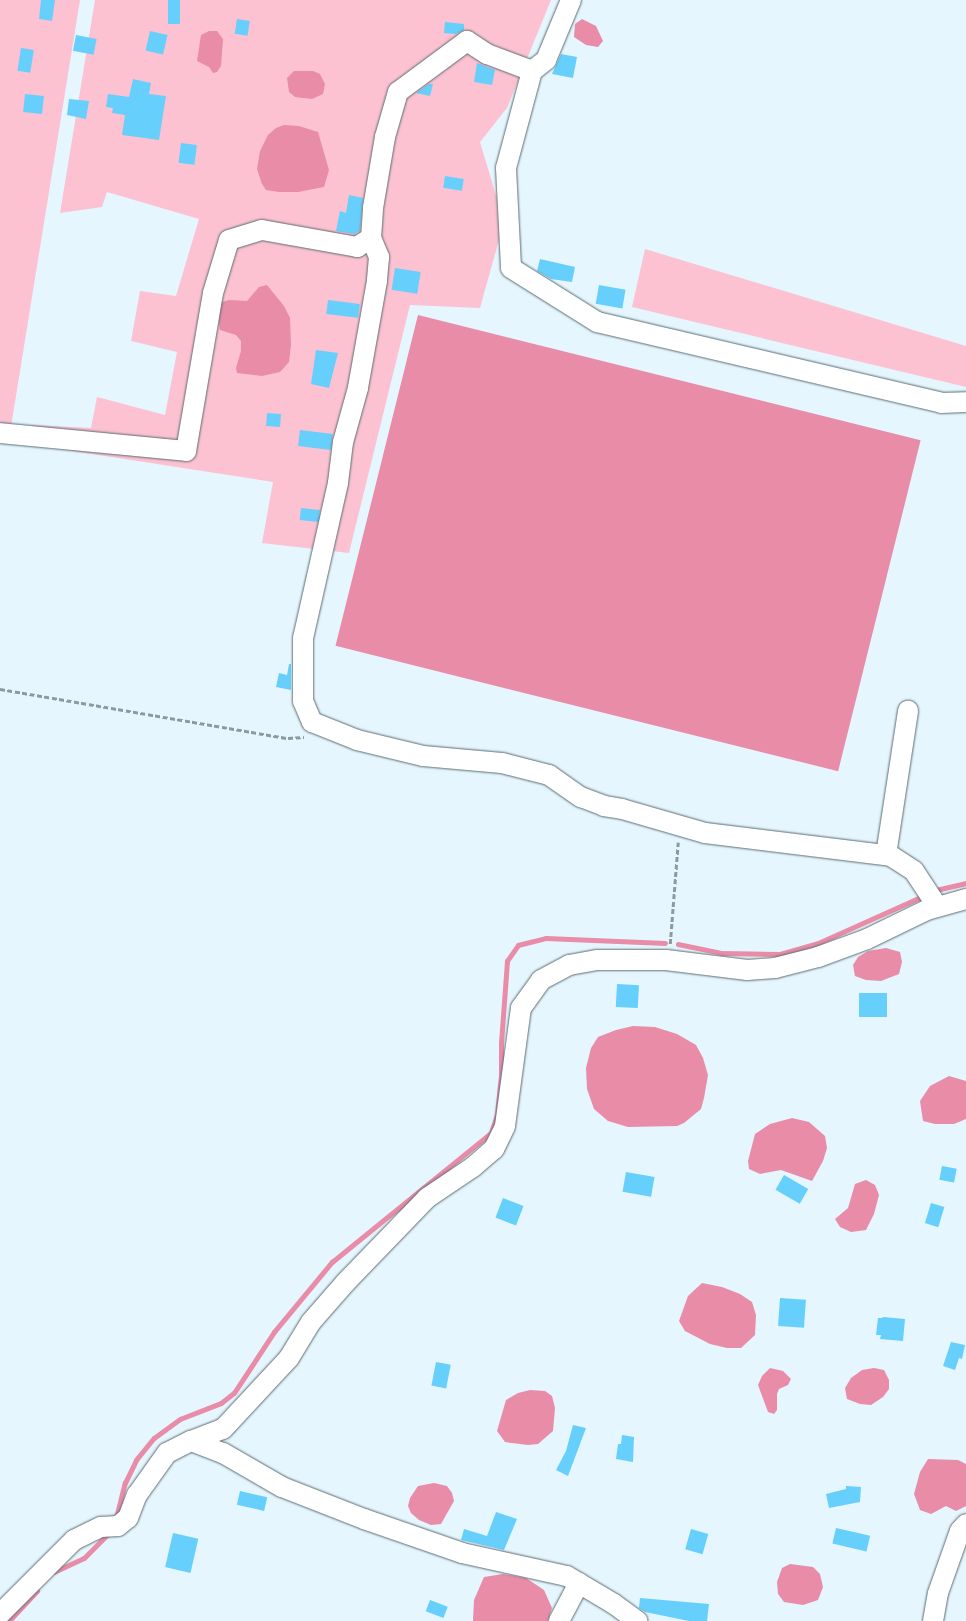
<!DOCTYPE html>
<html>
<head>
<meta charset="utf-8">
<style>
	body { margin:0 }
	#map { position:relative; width:966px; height:1621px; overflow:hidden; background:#e5f6fe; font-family:Poppins,sans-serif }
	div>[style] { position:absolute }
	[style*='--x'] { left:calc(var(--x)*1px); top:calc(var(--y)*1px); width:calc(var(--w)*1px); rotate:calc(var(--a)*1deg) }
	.green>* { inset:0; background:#fcc2d1 }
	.water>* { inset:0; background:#e88ca7; transform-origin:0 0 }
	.stream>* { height:4.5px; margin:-2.25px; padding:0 2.25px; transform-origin:2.25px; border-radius:2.25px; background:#e88ca7 }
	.building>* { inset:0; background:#66cffb; transform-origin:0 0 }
	.path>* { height:2.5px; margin-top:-1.25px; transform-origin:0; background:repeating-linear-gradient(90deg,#8c999e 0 5px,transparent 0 7.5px) }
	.roads { filter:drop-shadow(0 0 1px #5c6b71) drop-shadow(0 0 1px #5c6b71) }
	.minor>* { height:20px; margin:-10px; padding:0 10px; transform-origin:10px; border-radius:10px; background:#fff }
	span { translate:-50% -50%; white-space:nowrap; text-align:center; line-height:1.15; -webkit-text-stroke:4px #fff; paint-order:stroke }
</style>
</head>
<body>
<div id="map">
	<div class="green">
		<div style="clip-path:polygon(0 0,80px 0,10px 433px,0 422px)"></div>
		<div style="clip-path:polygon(95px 0,551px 0,507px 108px,480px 142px,504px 222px,480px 308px,410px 305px,349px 553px,262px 543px,273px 482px,27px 444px,32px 425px,91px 428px,97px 397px,165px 415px,177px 352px,131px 341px,140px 291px,176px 296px,199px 219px,107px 192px,102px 207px,60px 213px)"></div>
		<div style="clip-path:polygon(645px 249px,966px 346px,966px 387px,632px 307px)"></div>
	</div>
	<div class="water">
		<div style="clip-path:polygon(582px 19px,596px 26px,603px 41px,598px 47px,586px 45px,574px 37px,575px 24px)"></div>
		<div style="clip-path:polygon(209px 31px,217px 31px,223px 39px,221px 66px,217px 72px,213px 73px,209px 67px,197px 61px,201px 35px)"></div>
		<div style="clip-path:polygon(294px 71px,313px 71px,320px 74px,325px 84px,323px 94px,312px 99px,295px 97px,289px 92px,287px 78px)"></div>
		<div style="clip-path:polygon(284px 125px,299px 126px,318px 132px,329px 170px,324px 187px,298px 192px,279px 192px,266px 190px,262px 184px,257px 169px,260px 151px,268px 135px,276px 128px)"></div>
		<div style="clip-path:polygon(267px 285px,284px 306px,290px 318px,291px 345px,289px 362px,280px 372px,262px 376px,237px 373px,236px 368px,241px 351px,241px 341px,236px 335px,220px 330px,217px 310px,222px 302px,229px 300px,247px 301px,259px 287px)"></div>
		<div style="left:418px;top:315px;width:518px;height:341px;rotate:14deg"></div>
		<div style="clip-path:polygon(886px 948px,900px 952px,902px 962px,899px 974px,881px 981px,866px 980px,855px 976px,853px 965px,858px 957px,868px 951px)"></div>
		<div style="clip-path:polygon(633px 1026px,655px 1027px,677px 1034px,696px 1045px,703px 1058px,708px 1075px,704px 1098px,701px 1109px,684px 1123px,677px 1126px,628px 1127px,608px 1121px,594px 1109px,587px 1089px,586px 1068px,591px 1048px,598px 1037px,616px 1030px)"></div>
		<div style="clip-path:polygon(949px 1076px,966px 1081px,966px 1119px,954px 1124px,935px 1124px,923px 1121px,920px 1101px,930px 1086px)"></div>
		<div style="clip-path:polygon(792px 1118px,809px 1122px,825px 1136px,827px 1148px,823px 1161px,812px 1181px,781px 1170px,760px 1174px,749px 1169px,748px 1161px,755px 1134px,770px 1124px)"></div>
		<div style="clip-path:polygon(866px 1180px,875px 1185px,879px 1195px,874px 1214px,866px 1230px,851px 1232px,840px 1227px,835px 1219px,848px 1208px,855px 1184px)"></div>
		<div style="clip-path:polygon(702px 1283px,722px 1287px,740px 1294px,752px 1302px,756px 1315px,755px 1335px,741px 1348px,727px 1348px,710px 1344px,685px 1331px,679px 1321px,688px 1296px)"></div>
		<div style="clip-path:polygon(770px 1368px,783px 1371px,791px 1379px,788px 1385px,779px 1389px,777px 1394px,777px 1410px,774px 1414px,768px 1412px,758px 1385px,762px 1376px)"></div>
		<div style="clip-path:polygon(874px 1368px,884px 1370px,889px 1380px,889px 1389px,883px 1397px,871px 1405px,860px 1404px,847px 1399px,845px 1388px,851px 1378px,862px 1370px)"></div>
		<div style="clip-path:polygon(530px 1390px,545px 1391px,552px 1396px,555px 1408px,553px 1431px,538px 1444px,528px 1445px,505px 1442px,497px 1431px,506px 1400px,518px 1393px)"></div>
		<div style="clip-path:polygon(928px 1459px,958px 1460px,966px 1464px,966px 1506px,956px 1511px,946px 1506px,931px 1514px,920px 1510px,914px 1494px,920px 1472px)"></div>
		<div style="clip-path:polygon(434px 1483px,447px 1486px,452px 1493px,454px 1501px,441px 1524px,431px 1525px,419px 1520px,411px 1513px,408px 1506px,410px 1498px,418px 1486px)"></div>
		<div style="clip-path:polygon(790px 1564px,813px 1567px,820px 1574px,823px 1587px,818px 1600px,803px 1605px,784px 1602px,778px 1594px,777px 1582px,782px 1568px)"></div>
		<div style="clip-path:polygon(503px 1574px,526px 1578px,544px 1590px,552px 1608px,548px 1621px,473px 1621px,474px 1600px,484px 1577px)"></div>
	</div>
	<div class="stream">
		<div style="--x:936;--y:890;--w:31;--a:-13"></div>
		<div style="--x:678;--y:944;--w:45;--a:11.6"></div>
		<div style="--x:722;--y:953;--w:58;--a:1"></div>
		<div style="--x:780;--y:954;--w:37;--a:-16"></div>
		<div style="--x:816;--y:944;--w:115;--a:-24.1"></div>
		<div style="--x:116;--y:1518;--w:36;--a:-76"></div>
		<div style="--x:125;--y:1483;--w:25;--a:-64"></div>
		<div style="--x:136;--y:1460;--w:28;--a:-51"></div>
		<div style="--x:154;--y:1438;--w:32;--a:-36"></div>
		<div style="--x:180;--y:1419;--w:44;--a:-21.3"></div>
		<div style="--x:221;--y:1403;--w:16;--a:-38"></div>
		<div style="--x:234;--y:1393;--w:73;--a:-56.7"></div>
		<div style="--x:274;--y:1332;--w:91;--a:-50.4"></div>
		<div style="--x:332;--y:1262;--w:205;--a:-39.1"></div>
		<div style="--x:491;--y:1133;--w:20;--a:-72"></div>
		<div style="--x:497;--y:1114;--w:39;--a:-84"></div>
		<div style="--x:501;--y:1075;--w:32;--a:-90"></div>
		<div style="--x:501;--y:1043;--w:82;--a:-85.8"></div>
		<div style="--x:507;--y:961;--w:19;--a:-55"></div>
		<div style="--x:518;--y:945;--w:29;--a:-14"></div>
		<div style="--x:546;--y:938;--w:119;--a:2.4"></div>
		<div style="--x:54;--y:1572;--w:33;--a:-25"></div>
		<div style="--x:84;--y:1558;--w:34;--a:-45"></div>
		<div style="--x:9;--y:1621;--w:41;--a:-47"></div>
	</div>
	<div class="building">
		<div style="clip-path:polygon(41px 0,55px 0,52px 21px,39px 19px)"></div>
		<div style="left:168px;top:0;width:12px;height:24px"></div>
		<div style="left:237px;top:19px;width:13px;height:15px;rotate:9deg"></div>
		<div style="clip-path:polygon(445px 22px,464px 24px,464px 30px,456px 34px,444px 33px)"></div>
		<div style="left:150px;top:31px;width:18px;height:20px;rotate:13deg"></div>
		<div style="left:76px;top:35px;width:21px;height:16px;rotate:11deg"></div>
		<div style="left:21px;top:48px;width:13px;height:23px;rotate:9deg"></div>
		<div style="clip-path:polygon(561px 54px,577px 57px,573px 78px,552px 74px)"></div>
		<div style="clip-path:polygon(477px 63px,495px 70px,492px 85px,474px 82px)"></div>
		<div style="clip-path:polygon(133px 79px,151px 83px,149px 94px,166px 96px,159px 140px,122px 135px,125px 115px,112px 113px,113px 108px,106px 107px,108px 94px,129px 97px)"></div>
		<div style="clip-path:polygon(429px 84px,433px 84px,430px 96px,416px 93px)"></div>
		<div style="left:25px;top:94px;width:19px;height:18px;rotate:6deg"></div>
		<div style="clip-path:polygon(69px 99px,89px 101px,86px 119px,67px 115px)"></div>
		<div style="left:181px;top:143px;width:16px;height:20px;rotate:7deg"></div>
		<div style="left:445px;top:176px;width:19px;height:12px;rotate:9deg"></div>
		<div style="clip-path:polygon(349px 195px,363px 198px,360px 231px,354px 234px,336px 231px,340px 211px,346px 213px)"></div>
		<div style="clip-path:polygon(540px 259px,575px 267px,572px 282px,551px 279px,537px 271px)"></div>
		<div style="left:395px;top:268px;width:26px;height:22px;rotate:9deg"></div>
		<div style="left:599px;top:285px;width:27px;height:19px;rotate:10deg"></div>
		<div style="left:328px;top:300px;width:32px;height:14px;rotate:7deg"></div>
		<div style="clip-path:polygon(316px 350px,338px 353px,329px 388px,311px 384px)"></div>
		<div style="left:267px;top:413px;width:14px;height:13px;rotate:4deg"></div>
		<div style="left:300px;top:430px;width:33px;height:16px;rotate:7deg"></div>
		<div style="left:301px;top:508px;width:19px;height:12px;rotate:6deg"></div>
		<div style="clip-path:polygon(289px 664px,291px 664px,291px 690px,276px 687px,279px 673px,287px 675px)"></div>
		<div style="left:617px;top:984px;width:22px;height:23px;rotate:3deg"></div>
		<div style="left:859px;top:993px;width:28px;height:24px"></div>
		<div style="left:942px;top:1166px;width:15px;height:14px;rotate:11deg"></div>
		<div style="left:626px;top:1172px;width:29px;height:20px;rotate:10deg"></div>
		<div style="left:784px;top:1175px;width:28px;height:17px;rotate:30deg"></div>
		<div style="left:503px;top:1198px;width:22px;height:21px;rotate:21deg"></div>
		<div style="left:931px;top:1203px;width:14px;height:21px;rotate:17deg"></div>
		<div style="left:780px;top:1298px;width:26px;height:28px;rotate:4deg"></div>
		<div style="clip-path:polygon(883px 1317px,905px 1319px,903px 1341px,880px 1339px,881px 1335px,876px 1335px,878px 1318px,882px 1318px)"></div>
		<div style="clip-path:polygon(951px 1342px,965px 1345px,962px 1359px,959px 1358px,955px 1370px,943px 1366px)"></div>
		<div style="left:436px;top:1362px;width:15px;height:24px;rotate:11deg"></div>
		<div style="clip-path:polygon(573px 1425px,586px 1428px,568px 1476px,556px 1470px,566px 1451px)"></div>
		<div style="clip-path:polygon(622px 1435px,634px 1437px,633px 1462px,616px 1459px,618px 1444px,621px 1444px)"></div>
		<div style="clip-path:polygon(846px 1486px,861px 1487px,860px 1502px,829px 1508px,826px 1494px,846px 1489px)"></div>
		<div style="left:240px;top:1491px;width:28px;height:14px;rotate:13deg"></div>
		<div style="clip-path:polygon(496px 1512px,517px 1519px,504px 1550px,461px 1540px,464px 1529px,487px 1536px)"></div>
		<div style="left:836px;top:1528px;width:35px;height:16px;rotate:13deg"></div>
		<div style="left:691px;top:1529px;width:18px;height:21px;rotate:16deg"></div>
		<div style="left:173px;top:1533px;width:26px;height:35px;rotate:13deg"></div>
		<div style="clip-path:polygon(640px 1598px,709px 1604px,707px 1621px,689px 1621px,645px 1612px,639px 1608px)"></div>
		<div style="left:430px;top:1600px;width:19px;height:12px;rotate:21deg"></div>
	</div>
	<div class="path">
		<div style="--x:0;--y:689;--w:292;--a:9.7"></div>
		<div style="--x:288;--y:738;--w:16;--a:-4"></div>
		<div style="--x:670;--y:944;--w:102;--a:-85.5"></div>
	</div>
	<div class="roads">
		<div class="minor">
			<div style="--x:532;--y:71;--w:100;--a:105"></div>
			<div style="--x:506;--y:168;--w:100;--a:87.1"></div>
			<div style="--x:511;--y:268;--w:102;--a:32.1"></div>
			<div style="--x:597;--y:322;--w:353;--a:13.2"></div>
			<div style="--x:941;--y:403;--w:25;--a:-2"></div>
			<div style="--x:371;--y:238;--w:21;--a:67"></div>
			<div style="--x:379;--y:257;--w:24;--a:95"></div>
			<div style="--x:377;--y:281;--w:109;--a:100.1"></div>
			<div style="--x:358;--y:388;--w:56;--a:105.5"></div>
			<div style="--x:343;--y:442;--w:41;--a:97"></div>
			<div style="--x:338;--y:483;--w:159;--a:102.7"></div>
			<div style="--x:303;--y:638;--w:63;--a:90"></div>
			<div style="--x:303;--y:701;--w:23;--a:67"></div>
			<div style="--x:312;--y:722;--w:48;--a:21.8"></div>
			<div style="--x:357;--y:740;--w:68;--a:13.6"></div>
			<div style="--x:423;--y:756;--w:79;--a:5.1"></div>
			<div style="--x:502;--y:763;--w:49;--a:14.3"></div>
			<div style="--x:549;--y:775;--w:39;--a:35"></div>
			<div style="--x:581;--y:797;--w:25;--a:21"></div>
			<div style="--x:604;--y:806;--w:18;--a:9"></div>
			<div style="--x:622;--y:809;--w:86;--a:16.1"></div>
			<div style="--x:705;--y:833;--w:187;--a:7"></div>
			<div style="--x:891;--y:856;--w:27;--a:33"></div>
			<div style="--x:914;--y:871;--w:42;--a:56.7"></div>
			<div style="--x:0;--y:433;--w:187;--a:5.5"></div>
			<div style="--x:186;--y:451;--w:160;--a:-80.3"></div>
			<div style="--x:213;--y:293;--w:55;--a:-73.2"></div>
			<div style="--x:229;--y:240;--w:34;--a:-17"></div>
			<div style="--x:262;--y:230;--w:97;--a:10.1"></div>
			<div style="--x:357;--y:247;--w:17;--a:-33"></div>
			<div style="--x:371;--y:238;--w:30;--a:-86"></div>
			<div style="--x:373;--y:208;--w:72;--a:-80.4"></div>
			<div style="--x:385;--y:137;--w:47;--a:-73.9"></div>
			<div style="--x:398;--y:92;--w:86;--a:-36.5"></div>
			<div style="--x:467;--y:41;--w:24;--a:33"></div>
			<div style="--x:487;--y:54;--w:48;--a:20.7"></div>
			<div style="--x:532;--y:71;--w:18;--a:-38"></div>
			<div style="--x:546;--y:60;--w:65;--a:-67.4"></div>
			<div style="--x:886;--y:855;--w:146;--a:-81.3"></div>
			<div style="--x:191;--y:1441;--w:34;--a:21"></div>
			<div style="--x:223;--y:1453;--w:68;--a:30"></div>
			<div style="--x:282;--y:1487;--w:88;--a:21.3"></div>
			<div style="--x:364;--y:1519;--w:104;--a:19.1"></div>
			<div style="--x:462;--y:1553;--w:107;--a:12.4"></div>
			<div style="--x:567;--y:1576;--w:55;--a:30.8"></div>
			<div style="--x:614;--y:1604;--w:29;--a:36"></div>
			<div style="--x:0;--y:1614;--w:105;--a:-45"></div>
			<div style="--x:74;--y:1540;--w:30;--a:-26"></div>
			<div style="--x:101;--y:1527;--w:17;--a:-3"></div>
			<div style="--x:118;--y:1526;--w:13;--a:-39"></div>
			<div style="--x:128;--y:1518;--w:25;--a:-69"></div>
			<div style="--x:137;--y:1495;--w:52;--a:-54.5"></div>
			<div style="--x:167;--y:1453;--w:27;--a:-27"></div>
			<div style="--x:191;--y:1441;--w:34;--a:-21"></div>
			<div style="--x:223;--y:1429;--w:97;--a:-47.1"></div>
			<div style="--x:289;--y:1358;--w:42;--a:-58.6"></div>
			<div style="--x:311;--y:1322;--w:52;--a:-48.9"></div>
			<div style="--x:345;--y:1283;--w:118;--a:-46"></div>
			<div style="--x:427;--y:1198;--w:55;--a:-34"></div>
			<div style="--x:473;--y:1167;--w:28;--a:-41"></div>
			<div style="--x:494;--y:1149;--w:25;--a:-64"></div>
			<div style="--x:505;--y:1126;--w:119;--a:-82.3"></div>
			<div style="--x:521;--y:1008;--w:34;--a:-54"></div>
			<div style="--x:541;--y:980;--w:32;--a:-28"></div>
			<div style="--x:569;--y:965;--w:29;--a:-10"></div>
			<div style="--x:598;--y:960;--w:68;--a:0"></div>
			<div style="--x:666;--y:960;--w:82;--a:7"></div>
			<div style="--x:747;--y:970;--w:28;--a:-4"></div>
			<div style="--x:775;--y:968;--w:44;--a:-14.3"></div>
			<div style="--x:818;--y:957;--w:52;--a:-20.2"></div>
			<div style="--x:867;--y:939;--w:67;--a:-25.8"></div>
			<div style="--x:927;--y:910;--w:41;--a:-15.8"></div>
			<div style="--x:559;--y:1621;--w:43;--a:-62.2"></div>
			<div style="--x:933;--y:1621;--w:28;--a:-80"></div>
			<div style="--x:938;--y:1593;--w:66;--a:-70.5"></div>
			<div style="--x:960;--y:1531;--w:9;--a:-49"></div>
		</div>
	</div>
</div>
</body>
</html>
